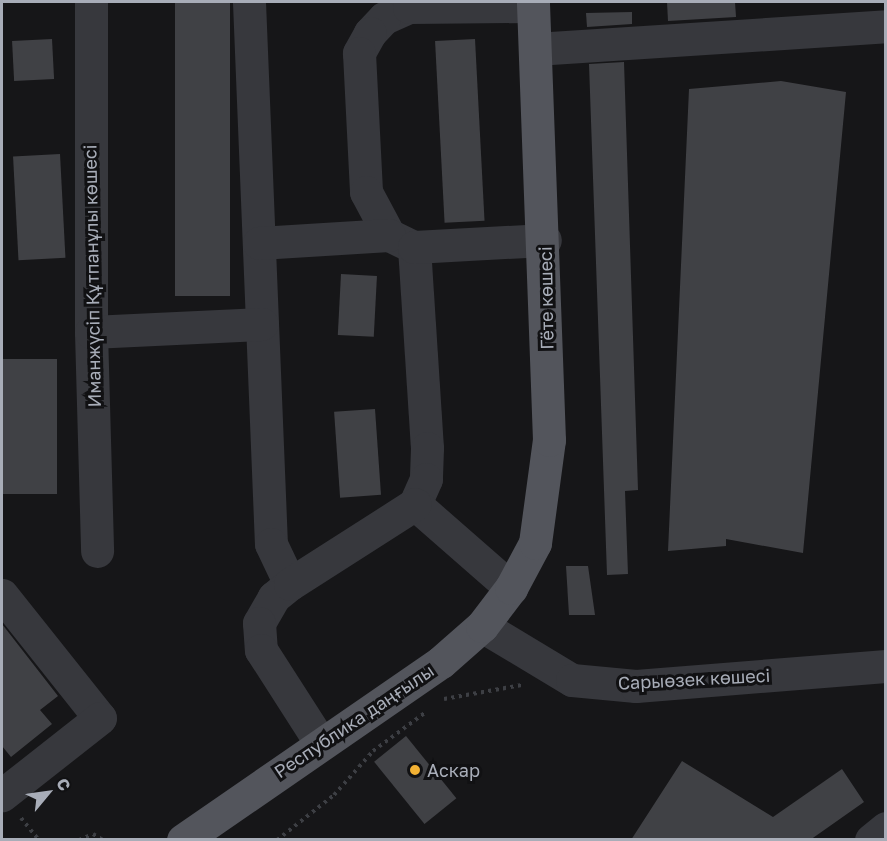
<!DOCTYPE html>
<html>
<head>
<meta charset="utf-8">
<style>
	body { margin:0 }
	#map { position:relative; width:887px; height:841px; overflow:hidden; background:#161618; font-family:"Golos Text",sans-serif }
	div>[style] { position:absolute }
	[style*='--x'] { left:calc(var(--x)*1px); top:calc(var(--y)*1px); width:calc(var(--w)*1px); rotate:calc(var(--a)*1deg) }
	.building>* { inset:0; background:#404145; transform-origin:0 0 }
	.path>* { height:4px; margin-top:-2px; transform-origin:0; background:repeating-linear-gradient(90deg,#3d3f44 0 3px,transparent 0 7.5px) }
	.minor>* { height:33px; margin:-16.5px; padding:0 16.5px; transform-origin:16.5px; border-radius:16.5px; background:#37383d }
	.major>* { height:33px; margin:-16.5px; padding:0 16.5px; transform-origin:16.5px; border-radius:16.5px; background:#53555c }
	.dots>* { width:16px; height:16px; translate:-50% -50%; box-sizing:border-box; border:3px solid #111113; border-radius:50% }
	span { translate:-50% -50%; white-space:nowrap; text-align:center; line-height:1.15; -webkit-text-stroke:6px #111113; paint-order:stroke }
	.street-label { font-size:18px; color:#a8adb8 }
	.poi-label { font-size:18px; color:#a8adb8 }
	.left { translate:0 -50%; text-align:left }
	.frame { position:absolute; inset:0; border:3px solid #a8adb8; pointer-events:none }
	.north { position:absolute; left:18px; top:763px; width:60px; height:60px; -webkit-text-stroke:4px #111113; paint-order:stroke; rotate:61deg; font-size:16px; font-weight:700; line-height:24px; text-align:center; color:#a8adb8 }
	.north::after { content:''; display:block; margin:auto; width:21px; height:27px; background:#a8adb8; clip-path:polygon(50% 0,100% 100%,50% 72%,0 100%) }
</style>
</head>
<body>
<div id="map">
	<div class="building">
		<div style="left:175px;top:2px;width:55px;height:294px"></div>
		<div style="clip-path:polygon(667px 2px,735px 2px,736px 17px,668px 21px)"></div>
		<div style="clip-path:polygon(632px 12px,632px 24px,587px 27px,586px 13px)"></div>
		<div style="left:52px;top:39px;width:40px;height:40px;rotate:87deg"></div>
		<div style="left:475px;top:39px;width:182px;height:40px;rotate:87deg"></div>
		<div style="clip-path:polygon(624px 62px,638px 490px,625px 491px,628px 574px,607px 575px,589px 64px)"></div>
		<div style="clip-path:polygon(781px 81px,846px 92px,803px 553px,726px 539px,726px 546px,668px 551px,689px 89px)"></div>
		<div style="left:60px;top:154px;width:104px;height:47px;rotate:87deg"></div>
		<div style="left:341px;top:274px;width:36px;height:61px;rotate:3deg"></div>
		<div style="left:2px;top:359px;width:55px;height:135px"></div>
		<div style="left:375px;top:409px;width:86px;height:41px;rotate:86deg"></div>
		<div style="clip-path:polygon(566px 566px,588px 566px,595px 615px,569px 615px)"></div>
		<div style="clip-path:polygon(2px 624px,58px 696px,40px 710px,52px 724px,11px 757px,2px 746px)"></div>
		<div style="left:406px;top:736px;width:80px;height:41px;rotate:51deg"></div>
		<div style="clip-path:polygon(682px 761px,773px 817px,842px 769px,864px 802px,810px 840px,631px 840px)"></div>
	</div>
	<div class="path">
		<div style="--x:444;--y:699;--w:79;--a:-10.2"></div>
		<div style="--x:21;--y:818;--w:28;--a:51"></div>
		<div style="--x:79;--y:840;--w:15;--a:-23"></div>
		<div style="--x:93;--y:834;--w:12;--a:31"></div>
		<div style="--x:277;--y:840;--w:73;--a:-38.3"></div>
		<div style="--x:334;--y:795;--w:59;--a:-48.4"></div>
		<div style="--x:373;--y:751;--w:66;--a:-36.3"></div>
	</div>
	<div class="minor">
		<div style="--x:91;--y:2;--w:330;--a:90"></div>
		<div style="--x:91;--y:332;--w:219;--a:88.4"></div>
		<div style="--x:249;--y:2;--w:542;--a:87.68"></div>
		<div style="--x:271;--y:544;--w:44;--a:64.6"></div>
		<div style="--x:290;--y:584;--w:21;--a:141"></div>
		<div style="--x:274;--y:597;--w:30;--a:120"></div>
		<div style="--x:259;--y:623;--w:27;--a:86"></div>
		<div style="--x:261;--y:650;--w:109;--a:57.3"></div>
		<div style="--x:408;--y:2;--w:5;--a:79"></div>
		<div style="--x:409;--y:7;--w:27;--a:156"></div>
		<div style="--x:384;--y:18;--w:21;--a:133"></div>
		<div style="--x:370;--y:33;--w:23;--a:119"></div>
		<div style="--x:359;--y:53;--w:139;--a:87.1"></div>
		<div style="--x:366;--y:192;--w:49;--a:61.9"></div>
		<div style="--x:389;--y:235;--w:28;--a:26"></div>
		<div style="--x:414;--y:247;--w:201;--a:86.3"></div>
		<div style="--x:427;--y:448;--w:31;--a:92"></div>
		<div style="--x:426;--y:479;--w:27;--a:114"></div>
		<div style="--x:415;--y:504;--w:128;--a:41.2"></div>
		<div style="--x:409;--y:7;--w:124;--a:-0.5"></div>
		<div style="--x:535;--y:49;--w:352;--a:-3.7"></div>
		<div style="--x:259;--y:243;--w:130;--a:-3.5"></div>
		<div style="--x:414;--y:247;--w:131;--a:-3.1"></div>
		<div style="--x:91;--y:332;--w:171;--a:-2.7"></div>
		<div style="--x:290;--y:584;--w:148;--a:-32.6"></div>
		<div style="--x:2;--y:595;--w:157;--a:51.5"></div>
		<div style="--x:100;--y:718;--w:125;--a:141.8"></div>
		<div style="--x:482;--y:626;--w:105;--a:31"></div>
		<div style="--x:572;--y:680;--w:64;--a:5.4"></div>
		<div style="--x:636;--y:686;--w:251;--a:-4.6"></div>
		<div style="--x:871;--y:840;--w:19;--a:-39"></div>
	</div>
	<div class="major">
		<div style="--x:183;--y:840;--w:313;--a:-34.6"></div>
		<div style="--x:441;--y:662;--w:55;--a:-41.3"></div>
		<div style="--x:482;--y:626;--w:48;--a:-52.7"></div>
		<div style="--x:511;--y:588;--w:51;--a:-61.9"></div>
		<div style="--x:535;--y:543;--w:104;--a:-82.3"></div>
		<div style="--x:549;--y:440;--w:438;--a:-92.1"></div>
	</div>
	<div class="dots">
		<div style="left:415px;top:770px;background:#f2b134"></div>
	</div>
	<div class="street-label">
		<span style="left:92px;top:276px;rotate:-91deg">Иманжүсіп Құтпанұлы көшесі</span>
		<span style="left:546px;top:298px;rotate:-91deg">Гёте көшесі</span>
		<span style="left:694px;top:679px;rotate:-3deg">Сарыөзек көшесі</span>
		<span style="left:354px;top:721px;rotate:-34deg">Республика даңғылы</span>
	</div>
	<div class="poi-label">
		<span class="left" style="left:427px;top:770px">Аскар</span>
	</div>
	<div class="frame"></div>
	<div class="north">С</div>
</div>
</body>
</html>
